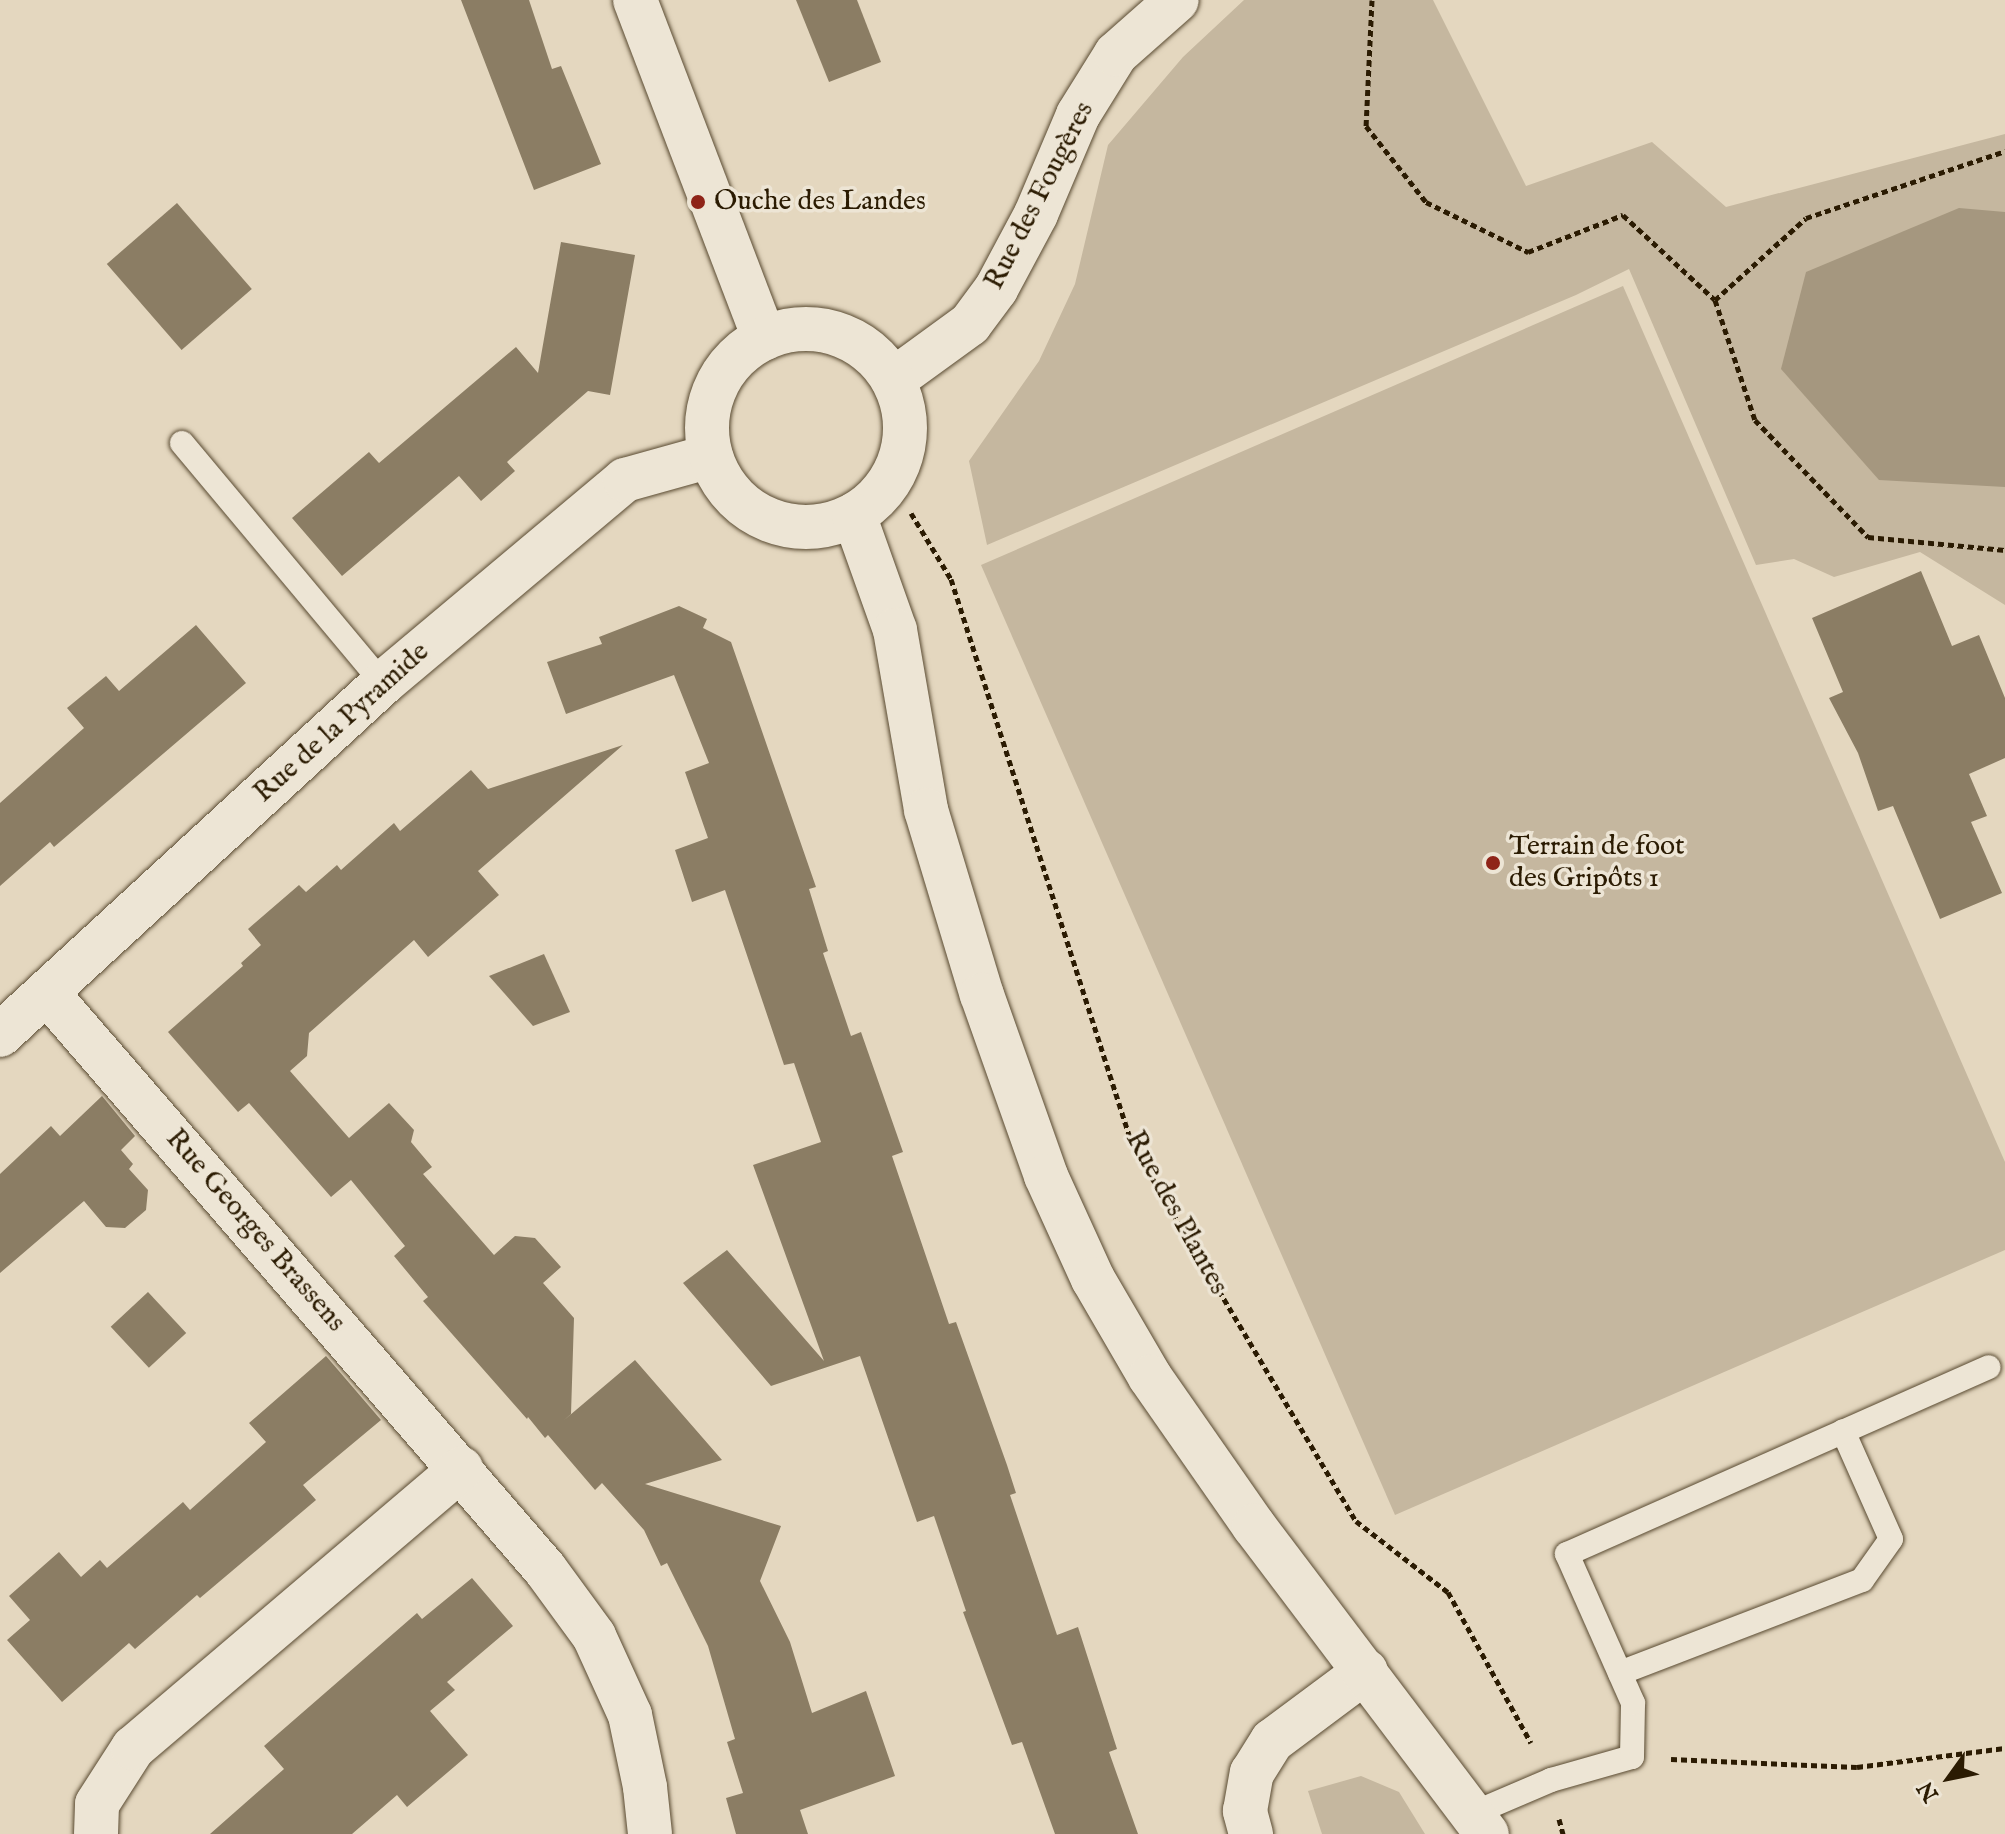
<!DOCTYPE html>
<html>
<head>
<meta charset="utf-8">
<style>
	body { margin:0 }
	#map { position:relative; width:2005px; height:1834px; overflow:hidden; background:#e4d7bf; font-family:"IM FELL English",serif }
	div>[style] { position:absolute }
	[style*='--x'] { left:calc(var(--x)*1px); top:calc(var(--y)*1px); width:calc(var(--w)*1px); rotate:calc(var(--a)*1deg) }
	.green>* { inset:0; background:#c5b79f }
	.water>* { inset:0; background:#a5977f }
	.building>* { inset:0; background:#8b7d64; transform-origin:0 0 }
	.path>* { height:5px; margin-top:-2.5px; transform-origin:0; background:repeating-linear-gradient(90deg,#2b1b02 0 6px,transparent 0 10px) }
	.roads { filter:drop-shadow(0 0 2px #594a31) drop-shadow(0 0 2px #594a31) }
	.lane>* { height:24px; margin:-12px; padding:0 12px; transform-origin:12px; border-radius:12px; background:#ede5d5 }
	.street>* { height:44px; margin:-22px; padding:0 22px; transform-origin:22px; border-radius:22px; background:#ede5d5 }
	.secondary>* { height:44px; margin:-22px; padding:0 22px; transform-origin:22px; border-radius:22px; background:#ede5d5 }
	.secondary>.ring { margin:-22px; padding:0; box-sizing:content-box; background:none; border:44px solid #ede5d5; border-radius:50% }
	.dots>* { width:22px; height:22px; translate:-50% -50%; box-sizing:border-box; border:4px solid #ede5d5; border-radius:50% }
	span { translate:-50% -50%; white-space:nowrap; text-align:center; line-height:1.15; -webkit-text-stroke:7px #ede5d5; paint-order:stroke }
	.street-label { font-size:28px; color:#2b1b02 }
	.poi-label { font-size:28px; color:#2b1b02 }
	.left { translate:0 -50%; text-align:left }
	.north { position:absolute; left:1909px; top:1738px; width:80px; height:80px; -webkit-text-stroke:6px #ede5d5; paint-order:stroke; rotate:237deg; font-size:22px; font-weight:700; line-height:32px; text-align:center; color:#2b1b02 }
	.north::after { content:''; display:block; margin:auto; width:28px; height:36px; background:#2b1b02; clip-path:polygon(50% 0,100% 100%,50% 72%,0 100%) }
</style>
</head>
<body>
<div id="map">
	<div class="green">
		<div style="clip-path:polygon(1244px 0,1433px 0,1526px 186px,1652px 142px,1726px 207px,2005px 134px,2005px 605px,1920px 552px,1834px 577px,1794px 559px,1756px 565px,1629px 269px,1576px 295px,987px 545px,969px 461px,1039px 361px,1075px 284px,1108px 145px,1183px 57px)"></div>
		<div style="clip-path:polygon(1623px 286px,2005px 1162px,2005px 1250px,1395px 1515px,981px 565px)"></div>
		<div style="clip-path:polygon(1361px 1776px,1399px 1792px,1425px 1834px,1322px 1834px,1308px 1791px)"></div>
	</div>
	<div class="water">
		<div style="clip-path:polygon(1959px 208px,2005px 212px,2005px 487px,1879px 480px,1781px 369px,1806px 272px)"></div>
	</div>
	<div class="building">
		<div style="clip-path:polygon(461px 0,529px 0,552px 69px,561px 66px,601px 164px,534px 190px)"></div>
		<div style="clip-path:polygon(796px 0,857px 0,881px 62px,829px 82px)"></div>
		<div style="left:177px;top:203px;width:114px;height:93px;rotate:49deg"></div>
		<div style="clip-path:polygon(561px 242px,635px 255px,610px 395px,588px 391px,507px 462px,515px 471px,481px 501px,459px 476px,342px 576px,292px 518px,369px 452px,379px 463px,516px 347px,538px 373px)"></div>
		<div style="clip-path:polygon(1921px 571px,1952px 646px,1979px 635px,2005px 698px,2005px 758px,1969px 774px,1987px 816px,1971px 822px,2002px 893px,1940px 919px,1893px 806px,1878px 811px,1858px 753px,1829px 698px,1843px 692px,1812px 618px)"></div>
		<div style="clip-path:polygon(679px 606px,707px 619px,703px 628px,731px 642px,816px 887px,809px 889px,828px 951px,823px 953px,851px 1036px,861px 1032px,903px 1152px,892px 1156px,949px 1324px,956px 1322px,1007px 1465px,1016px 1493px,1010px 1495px,1057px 1635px,1078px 1627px,1117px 1749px,1109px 1752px,1138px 1834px,1055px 1834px,1022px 1742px,1012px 1745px,963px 1612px,966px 1611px,934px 1516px,917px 1522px,860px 1356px,771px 1386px,683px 1283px,727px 1250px,824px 1361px,753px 1165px,821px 1142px,794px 1063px,784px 1065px,725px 890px,692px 902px,675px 850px,708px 838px,685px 772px,709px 763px,674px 675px,566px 714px,547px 662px,602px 644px,599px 637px)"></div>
		<div style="clip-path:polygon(196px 625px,246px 683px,54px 847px,50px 842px,0 886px,0 803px,84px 728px,67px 708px,106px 676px,119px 691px)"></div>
		<div style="clip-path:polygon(623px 745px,478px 871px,499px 895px,428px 957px,414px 940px,309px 1033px,307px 1056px,290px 1071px,349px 1138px,389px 1103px,414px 1130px,411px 1142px,432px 1167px,423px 1174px,494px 1255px,515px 1236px,535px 1238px,561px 1267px,543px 1283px,574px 1318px,571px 1414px,563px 1421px,635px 1360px,722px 1460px,645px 1484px,781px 1526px,760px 1581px,790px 1642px,812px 1713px,866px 1691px,895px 1776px,800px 1810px,808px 1834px,736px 1834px,726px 1798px,743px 1793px,727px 1742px,735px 1739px,708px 1646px,667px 1563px,661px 1566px,644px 1530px,602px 1483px,595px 1490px,548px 1435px,545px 1438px,528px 1417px,527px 1419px,423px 1301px,428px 1297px,394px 1256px,405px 1246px,351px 1180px,331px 1197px,249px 1103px,238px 1112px,168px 1032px,243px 966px,241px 963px,261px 945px,248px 929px,299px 885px,306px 892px,337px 865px,341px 870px,394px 823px,400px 831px,471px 770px,488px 789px)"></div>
		<div style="clip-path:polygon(544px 954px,570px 1012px,533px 1026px,489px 976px)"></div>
		<div style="clip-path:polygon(102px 1096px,135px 1136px,121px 1150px,133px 1164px,129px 1169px,148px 1190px,146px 1210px,125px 1228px,106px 1227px,84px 1201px,0 1273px,0 1174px,51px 1126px,60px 1136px)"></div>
		<div style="left:148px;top:1292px;width:56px;height:51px;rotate:47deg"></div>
		<div style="clip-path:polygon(326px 1356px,381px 1420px,303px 1485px,316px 1500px,200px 1598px,197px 1595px,135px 1649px,129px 1643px,62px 1702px,7px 1640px,30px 1620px,9px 1596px,59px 1552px,81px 1577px,100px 1560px,107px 1568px,183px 1502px,190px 1510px,266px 1442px,249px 1423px)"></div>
		<div style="clip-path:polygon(472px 1578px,513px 1626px,447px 1682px,455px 1690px,430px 1711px,468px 1755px,407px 1807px,397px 1795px,352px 1834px,210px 1834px,284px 1769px,264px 1746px,417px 1613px,422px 1619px)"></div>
	</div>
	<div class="path">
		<div style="--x:1372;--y:0;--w:126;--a:92.7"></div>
		<div style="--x:1366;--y:126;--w:97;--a:51.7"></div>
		<div style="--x:1426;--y:202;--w:114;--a:26.1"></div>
		<div style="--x:1528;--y:252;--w:102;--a:-21.3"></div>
		<div style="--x:1623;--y:215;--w:125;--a:42.7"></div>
		<div style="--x:1715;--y:300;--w:122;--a:-42"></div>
		<div style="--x:1806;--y:218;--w:210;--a:-18.6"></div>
		<div style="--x:1715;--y:300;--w:126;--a:71.6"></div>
		<div style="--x:1755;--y:420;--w:163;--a:46"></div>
		<div style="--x:1868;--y:537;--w:138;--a:5.4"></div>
		<div style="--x:911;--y:513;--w:77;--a:58.8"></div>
		<div style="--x:951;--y:579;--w:593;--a:72.24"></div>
		<div style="--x:1132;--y:1144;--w:439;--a:59.3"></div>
		<div style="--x:1356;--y:1521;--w:116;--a:37.7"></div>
		<div style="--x:1448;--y:1592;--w:172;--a:61.2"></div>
		<div style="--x:1671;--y:1759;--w:186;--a:2.5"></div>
		<div style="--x:1857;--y:1767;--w:149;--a:-7.3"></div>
		<div style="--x:1559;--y:1819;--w:16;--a:75"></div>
	</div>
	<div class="roads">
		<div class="lane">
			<div style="--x:182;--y:443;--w:313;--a:50.1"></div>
			<div style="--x:1620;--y:1673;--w:259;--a:-21"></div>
			<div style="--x:1862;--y:1580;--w:50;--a:-54.7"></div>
			<div style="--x:1891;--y:1539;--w:118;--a:-114"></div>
			<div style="--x:1474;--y:1813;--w:84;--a:-23.2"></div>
			<div style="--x:1551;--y:1780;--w:84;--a:-15.9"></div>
			<div style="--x:1632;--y:1757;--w:54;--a:-88.9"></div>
			<div style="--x:1633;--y:1703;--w:163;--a:-113.9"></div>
			<div style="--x:1567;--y:1554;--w:461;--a:-23.9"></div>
		</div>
		<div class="street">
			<div style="--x:893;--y:380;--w:95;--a:-36"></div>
			<div style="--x:970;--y:324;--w:44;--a:-53.4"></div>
			<div style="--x:996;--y:289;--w:85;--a:-61.9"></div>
			<div style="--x:1036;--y:214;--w:108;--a:-67"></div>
			<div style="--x:1078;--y:115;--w:72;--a:-58.1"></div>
			<div style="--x:1116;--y:54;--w:81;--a:-41.5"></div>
			<div style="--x:48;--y:994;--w:760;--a:49.16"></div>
			<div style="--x:545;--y:1569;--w:83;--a:53.8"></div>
			<div style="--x:594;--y:1636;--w:87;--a:65.5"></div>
			<div style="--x:630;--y:1715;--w:74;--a:78.2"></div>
			<div style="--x:645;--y:1787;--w:47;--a:83.9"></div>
			<div style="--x:0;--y:1035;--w:520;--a:-42.58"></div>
			<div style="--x:383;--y:683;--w:316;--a:-40"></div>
			<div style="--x:625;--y:480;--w:89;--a:-15.6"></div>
			<div style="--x:96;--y:1834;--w:30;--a:-88"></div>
			<div style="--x:97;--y:1804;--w:67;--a:-57.3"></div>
			<div style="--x:133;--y:1748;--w:431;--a:-40.4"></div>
			<div style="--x:1251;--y:1834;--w:24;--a:-105"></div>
			<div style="--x:1245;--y:1811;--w:39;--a:-80"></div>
			<div style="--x:1252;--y:1773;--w:38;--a:-58"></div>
			<div style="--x:1272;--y:1741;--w:117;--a:-36.7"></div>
		</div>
		<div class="secondary">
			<div style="--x:635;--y:0;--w:362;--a:69.1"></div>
			<div class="ring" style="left:707px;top:329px;width:154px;height:154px"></div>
			<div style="--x:854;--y:515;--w:122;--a:70.4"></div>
			<div style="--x:895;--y:630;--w:183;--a:80.2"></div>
			<div style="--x:926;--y:810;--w:193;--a:73.2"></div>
			<div style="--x:982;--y:995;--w:192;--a:70.5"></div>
			<div style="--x:1046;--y:1176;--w:113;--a:65.5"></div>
			<div style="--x:1093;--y:1279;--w:113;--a:59.8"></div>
			<div style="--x:1150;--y:1377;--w:182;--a:55.1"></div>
			<div style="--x:1254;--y:1526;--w:386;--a:52.9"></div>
		</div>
	</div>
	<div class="dots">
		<div style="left:698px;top:202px;background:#8f2418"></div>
		<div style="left:1493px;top:863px;background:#8f2418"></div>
	</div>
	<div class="street-label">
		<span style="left:1040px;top:196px;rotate:-63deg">Rue des Fougères</span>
		<span style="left:342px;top:723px;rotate:-42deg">Rue de la Pyramide</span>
		<span style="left:1176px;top:1213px;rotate:61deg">Rue des Plantes</span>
		<span style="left:255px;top:1231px;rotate:49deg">Rue Georges Brassens</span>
	</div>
	<div class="poi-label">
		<span class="left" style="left:714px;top:202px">Ouche des Landes</span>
		<span class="left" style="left:1509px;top:863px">Terrain de foot<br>des Gripôts 1</span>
	</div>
	<div class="north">N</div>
</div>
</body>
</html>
